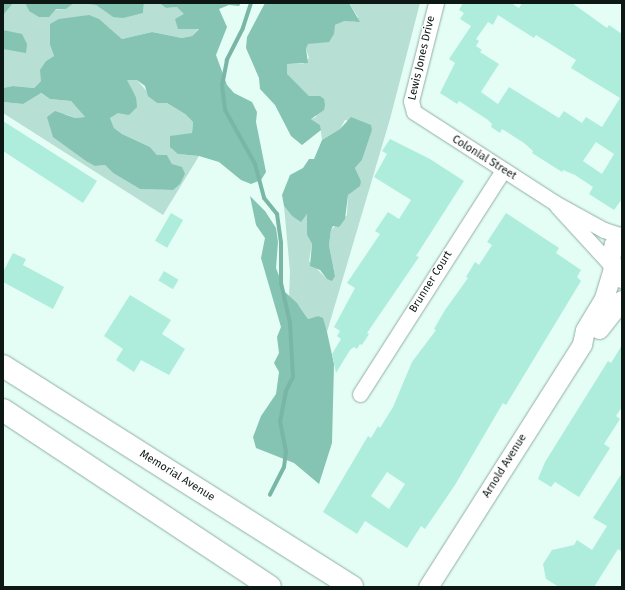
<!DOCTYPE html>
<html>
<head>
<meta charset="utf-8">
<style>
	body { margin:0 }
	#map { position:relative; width:625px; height:590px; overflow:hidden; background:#e4fef6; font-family:"Fira Sans",sans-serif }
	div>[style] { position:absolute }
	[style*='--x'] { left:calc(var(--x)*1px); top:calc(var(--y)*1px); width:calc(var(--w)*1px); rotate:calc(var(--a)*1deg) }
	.green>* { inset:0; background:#b8dfd4 }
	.forest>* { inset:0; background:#85c3b2 }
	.stream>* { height:4px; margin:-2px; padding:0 2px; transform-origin:2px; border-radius:2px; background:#79b6a6 }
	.building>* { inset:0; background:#aeeddc; transform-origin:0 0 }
	.roads { filter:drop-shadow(0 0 1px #90aea6) drop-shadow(0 0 1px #90aea6) }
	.minor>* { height:15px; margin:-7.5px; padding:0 7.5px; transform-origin:7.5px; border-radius:7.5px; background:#fff }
	.tertiary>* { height:19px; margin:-9.5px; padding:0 9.5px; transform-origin:9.5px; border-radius:9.5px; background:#fff }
	.primary>* { height:22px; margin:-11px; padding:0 11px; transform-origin:11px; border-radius:11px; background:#fff }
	span { translate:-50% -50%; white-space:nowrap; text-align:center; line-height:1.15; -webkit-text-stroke:3px #fff; paint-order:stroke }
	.street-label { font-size:11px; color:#0d1815 }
	.frame { position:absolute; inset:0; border:4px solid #0d1815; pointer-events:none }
</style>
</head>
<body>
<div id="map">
	<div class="green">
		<div style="clip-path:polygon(3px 3px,25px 3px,29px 11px,66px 9px,74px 3px,96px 5px,113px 17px,143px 13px,144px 3px,159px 3px,166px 8px,177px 7px,185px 14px,178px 29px,199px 28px,192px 36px,182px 38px,152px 32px,122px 39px,107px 26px,50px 45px,54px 56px,46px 61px,41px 81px,34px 88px,13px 86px,3px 88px)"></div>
		<div style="clip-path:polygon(349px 3px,420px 3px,390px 119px,327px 332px,318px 316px,308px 319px,300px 307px,289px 297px,290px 272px,284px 206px,292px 216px,301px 221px,307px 214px,307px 235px,312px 244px,309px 261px,327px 279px,335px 276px,329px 245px,331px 230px,347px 215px,348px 195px,361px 181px,355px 168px,362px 160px,372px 129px,345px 120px,340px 129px,322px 140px,320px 125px,311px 119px,316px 117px,320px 96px,309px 96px,286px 74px,287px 64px,303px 64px,309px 58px,306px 49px,308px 44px,318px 42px,335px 25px,344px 20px,355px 22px,358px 17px)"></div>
		<div style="clip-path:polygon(126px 79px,137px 80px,157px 103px,167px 103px,185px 114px,193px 122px,192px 133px,182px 136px,178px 154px,199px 156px,163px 215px,3px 113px,3px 102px,23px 104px,40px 93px,50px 99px,71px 101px,85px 117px,75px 118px,65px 114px,95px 166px,105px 165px,113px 173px,140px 189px,173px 190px,172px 164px,167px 155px,157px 155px,150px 147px,122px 134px,114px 128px,110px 118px,136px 97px)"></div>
	</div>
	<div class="forest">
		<div style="clip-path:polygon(3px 3px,13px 3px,3px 15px)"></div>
		<div style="clip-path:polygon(25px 3px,74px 3px,66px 9px,56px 9px,49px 17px,39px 17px,29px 11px)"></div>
		<div style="clip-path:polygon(76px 3px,144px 3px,143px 13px,123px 18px,113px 17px,96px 5px)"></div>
		<div style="clip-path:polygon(159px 3px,241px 3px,239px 6px,229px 5px,219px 9px,227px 27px,216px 55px,227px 85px,234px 93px,252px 102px,257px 112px,256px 122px,266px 172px,261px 180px,251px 184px,241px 180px,219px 162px,199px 156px,178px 154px,170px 147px,170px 136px,192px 133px,193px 122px,185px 114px,167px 103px,157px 103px,148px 96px,145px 86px,137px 80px,127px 80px,136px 97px,137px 107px,129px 115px,118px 113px,110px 118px,114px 128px,122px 134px,150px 147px,157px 155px,167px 155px,172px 164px,182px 167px,185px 174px,180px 184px,173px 190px,140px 189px,113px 173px,105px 165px,95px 166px,86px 161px,53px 137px,47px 117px,55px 111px,75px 118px,85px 117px,71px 101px,50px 99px,41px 93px,23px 104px,3px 102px,3px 88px,13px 86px,34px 88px,41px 81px,40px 70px,46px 61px,54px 56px,50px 45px,50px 24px,59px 19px,89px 15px,99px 19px,122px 39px,152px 32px,182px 38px,192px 36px,199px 29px,178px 29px,175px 19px,184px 14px,177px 7px,166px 8px)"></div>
		<div style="clip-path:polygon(265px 3px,349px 3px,360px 22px,344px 21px,335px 25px,334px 34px,329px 42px,308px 44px,306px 49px,308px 63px,287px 64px,287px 74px,309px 96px,320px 96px,324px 99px,325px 105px,324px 110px,311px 119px,320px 125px,321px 130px,302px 145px,291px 136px,275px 105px,260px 89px,259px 78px,246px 48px,247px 37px)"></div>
		<div style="clip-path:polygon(3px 30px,22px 34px,27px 44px,26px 53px,3px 49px)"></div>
		<div style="clip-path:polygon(351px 117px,371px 125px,372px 130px,362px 160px,355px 168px,361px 181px,360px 186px,348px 195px,345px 219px,339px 227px,333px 226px,331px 230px,329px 245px,335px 276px,332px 281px,327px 279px,320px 270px,310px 266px,312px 244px,307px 235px,307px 214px,301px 222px,292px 216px,284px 206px,282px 195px,290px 175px,303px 168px,309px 159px,314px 159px,322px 140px,340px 129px)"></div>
		<div style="clip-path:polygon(250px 196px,265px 211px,276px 228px,278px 242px,276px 268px,285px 292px,297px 303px,308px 319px,318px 316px,323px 318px,327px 332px,334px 364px,332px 443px,319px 484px,294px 463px,256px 448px,253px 437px,261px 416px,276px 394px,279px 372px,274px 363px,279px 353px,277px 337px,281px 327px,261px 258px,265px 238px,256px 225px)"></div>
	</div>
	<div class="stream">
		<div style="--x:251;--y:3;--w:26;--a:108"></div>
		<div style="--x:243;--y:28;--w:36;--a:117"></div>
		<div style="--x:227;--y:60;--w:25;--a:101"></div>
		<div style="--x:222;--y:85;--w:25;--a:83"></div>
		<div style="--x:225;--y:110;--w:62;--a:60.9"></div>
		<div style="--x:255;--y:164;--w:35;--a:75"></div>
		<div style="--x:264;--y:198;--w:21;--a:51"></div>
		<div style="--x:277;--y:214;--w:29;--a:82"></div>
		<div style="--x:281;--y:243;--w:40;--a:90"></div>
		<div style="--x:281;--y:283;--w:41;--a:77.3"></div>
		<div style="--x:290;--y:323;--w:54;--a:86.8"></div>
		<div style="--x:293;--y:377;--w:16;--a:117"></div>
		<div style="--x:286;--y:391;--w:31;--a:101"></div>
		<div style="--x:280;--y:421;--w:31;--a:79"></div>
		<div style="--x:286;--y:451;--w:16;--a:97"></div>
		<div style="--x:284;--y:467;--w:31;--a:117"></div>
	</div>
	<div class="building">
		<div style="clip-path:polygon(evenodd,463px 3px,511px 3px,519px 8px,522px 3px,572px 3px,607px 28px,609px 25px,622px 34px,622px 199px,614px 210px,589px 194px,593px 187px,575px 175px,563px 170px,562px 172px,532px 153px,533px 151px,524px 143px,502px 129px,500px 133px,491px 127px,492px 124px,488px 120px,459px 101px,457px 104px,440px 93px,455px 63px,449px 59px,471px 26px,460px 19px,464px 13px,459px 10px,463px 3px,498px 15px,534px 38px,536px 35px,576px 60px,571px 68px,620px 98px,602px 127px,586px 117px,582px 123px,564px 111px,559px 118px,509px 87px,498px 104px,481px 92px,499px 64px,480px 52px,482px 50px,476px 46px,479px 41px,476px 39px,488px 22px,493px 25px,498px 15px,463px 3px,596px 142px,614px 154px,602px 174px,583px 161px,596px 142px)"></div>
		<div style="clip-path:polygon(3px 121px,97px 181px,83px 203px,3px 151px)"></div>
		<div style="clip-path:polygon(390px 139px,430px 159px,464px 181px,416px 256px,419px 257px,367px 333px,369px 334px,362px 345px,360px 344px,357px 349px,354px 347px,350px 350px,336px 373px,332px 354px,341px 339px,337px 336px,340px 331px,334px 327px,355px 288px,347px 283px,380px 234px,375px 231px,388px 212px,399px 219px,411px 200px,374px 177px,387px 154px,382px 151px)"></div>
		<div style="left:171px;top:213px;width:14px;height:32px;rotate:30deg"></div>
		<div style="clip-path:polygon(evenodd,506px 213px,559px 248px,556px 253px,581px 270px,577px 277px,581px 281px,506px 405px,503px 403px,455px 485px,425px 529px,421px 526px,407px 548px,365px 521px,357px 534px,323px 512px,368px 436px,371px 438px,378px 426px,380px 428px,393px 407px,412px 362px,436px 330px,434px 329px,445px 310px,468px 278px,466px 277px,475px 262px,479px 265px,492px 245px,487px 242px,506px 213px,387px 472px,405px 484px,389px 509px,371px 496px,387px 472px)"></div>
		<div style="clip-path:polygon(13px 253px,26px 259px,23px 265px,64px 287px,53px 309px,3px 282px,3px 272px)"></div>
		<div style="left:164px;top:271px;width:17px;height:11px;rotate:31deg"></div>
		<div style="clip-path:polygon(130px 295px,171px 320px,162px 334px,185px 349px,169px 375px,141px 360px,134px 372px,116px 360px,123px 349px,104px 336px)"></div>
		<div style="clip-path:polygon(622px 345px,622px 407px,616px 416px,620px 419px,604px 444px,610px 448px,579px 497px,555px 482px,551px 487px,538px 479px,545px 462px,608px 361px,611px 363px)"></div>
		<div style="clip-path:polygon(622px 473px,622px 552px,618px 549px,594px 587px,559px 587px,546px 579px,543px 564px,552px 550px,574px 545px,577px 540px,592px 550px,607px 526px,593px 518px)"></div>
	</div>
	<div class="roads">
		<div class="minor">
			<div style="--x:436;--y:3;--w:101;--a:104.3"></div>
			<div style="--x:411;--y:101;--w:11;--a:75"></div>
			<div style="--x:414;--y:112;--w:168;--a:32.8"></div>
			<div style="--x:555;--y:203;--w:56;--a:28.9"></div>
			<div style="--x:604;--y:230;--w:19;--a:18"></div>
			<div style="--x:557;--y:206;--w:80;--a:47.5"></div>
			<div style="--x:360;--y:394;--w:266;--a:-57.4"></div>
		</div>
		<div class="tertiary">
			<div style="--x:621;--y:278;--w:12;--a:-132"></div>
			<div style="--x:613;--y:269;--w:12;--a:-104"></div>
			<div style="--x:610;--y:257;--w:14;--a:-73"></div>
			<div style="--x:614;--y:244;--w:11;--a:-45"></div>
			<div style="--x:599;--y:329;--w:37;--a:-52"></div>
			<div style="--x:428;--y:587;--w:288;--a:-57.6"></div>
			<div style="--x:582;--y:344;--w:14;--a:-78"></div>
			<div style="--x:585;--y:330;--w:37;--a:-59"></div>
			<div style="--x:604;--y:298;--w:30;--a:-73"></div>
		</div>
		<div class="primary">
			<div style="--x:3;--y:366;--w:413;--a:32.3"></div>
			<div style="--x:3;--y:410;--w:320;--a:33.5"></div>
		</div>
	</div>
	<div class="street-label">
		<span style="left:422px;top:58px;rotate:-77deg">Lewis Jones Drive</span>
		<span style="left:484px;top:158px;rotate:32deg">Colonial Street</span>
		<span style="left:431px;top:282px;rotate:-58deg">Brunner Court</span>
		<span style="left:505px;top:466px;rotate:-58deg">Arnold Avenue</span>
		<span style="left:177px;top:476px;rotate:32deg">Memorial Avenue</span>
	</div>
	<div class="frame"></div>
</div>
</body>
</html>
